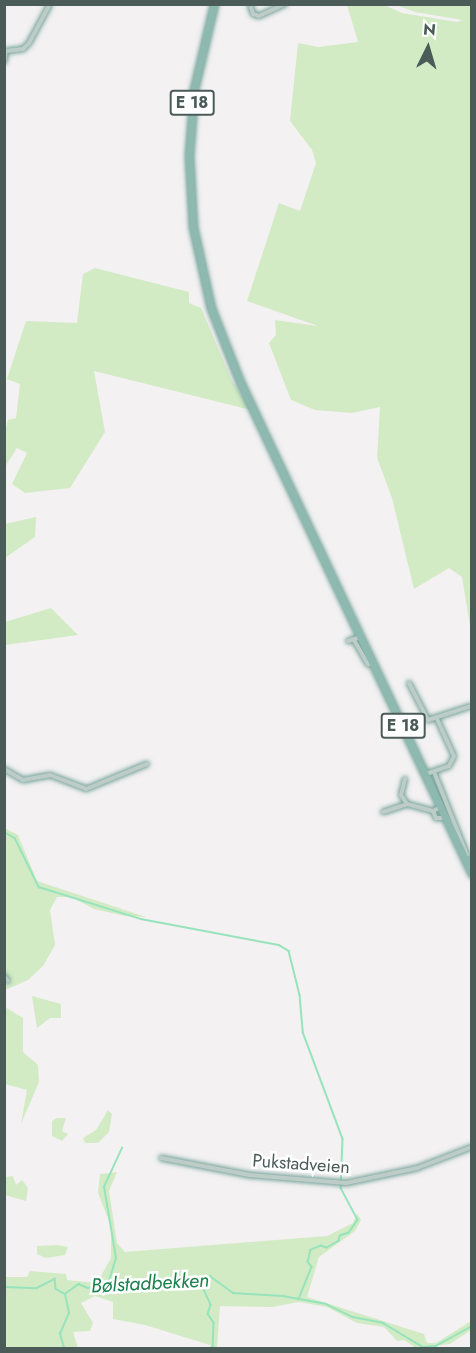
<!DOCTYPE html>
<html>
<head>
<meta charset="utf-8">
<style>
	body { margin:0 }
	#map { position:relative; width:476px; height:1353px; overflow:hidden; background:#f3f1f2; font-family:Jost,sans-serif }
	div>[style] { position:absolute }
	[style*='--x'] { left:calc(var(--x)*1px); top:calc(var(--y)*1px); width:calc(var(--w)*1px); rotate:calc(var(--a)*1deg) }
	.green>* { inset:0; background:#d2ebc5 }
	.stream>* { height:1.5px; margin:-0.75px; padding:0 0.75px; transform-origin:0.75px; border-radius:0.75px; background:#97e3bc }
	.roads { filter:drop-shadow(0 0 2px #79a59c) drop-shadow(0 0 2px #79a59c) }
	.minor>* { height:4px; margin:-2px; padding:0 2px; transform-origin:2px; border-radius:2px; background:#beccc8 }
	.highway>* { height:7px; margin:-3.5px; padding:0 3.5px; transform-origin:3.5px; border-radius:3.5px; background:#8eb9b0 }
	span { translate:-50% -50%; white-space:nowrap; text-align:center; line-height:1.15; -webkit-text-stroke:5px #fff; paint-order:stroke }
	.shield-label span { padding:2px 4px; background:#fff; border:2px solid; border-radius:4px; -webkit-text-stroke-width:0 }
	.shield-label { font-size:16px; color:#4b5c58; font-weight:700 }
	.street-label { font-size:18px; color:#4b5c58 }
	.water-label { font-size:20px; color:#1b814c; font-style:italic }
	.frame { position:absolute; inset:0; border:6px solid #4b5c58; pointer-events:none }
	.north { position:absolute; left:398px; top:18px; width:60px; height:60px; -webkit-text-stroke:4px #fff; paint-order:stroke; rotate:5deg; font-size:16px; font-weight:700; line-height:24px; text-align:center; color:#4b5c58 }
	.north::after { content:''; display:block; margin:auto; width:21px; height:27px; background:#4b5c58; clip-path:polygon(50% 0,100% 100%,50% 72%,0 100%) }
</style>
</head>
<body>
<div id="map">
	<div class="green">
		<div style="clip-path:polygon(347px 5px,384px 5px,402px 13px,457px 22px,462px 20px,415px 12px,396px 5px,471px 5px,471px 632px,462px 577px,449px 568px,414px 589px,392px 498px,377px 458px,380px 407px,352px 413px,315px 410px,291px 400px,269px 343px,276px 335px,275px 320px,318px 326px,247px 301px,279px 203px,300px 211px,316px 163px,312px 150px,290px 121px,298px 43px,318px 47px,358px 42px)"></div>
		<div style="clip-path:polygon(95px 268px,189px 292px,189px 303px,201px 308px,232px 381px,251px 410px,94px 371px,105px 432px,70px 488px,25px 493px,12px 484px,27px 453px,17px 448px,5px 467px,5px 432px,8px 420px,16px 418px,20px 384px,7px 379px,26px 321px,77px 323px,83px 274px)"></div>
		<div style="clip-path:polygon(36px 517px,35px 537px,5px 558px,5px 524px)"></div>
		<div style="clip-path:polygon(51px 608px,78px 635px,5px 645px,5px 622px)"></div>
		<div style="clip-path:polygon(5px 828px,18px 835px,37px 881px,146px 917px,125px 916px,94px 909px,71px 897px,57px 897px,50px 910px,55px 945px,43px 966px,28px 980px,5px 990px)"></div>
		<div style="clip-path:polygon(32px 996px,61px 1004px,61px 1018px,50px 1018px,37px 1028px)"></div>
		<div style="clip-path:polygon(5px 1007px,23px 1018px,23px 1052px,38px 1065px,39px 1082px,21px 1124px,27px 1090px,5px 1084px)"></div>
		<div style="clip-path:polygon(108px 1110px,112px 1114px,109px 1132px,98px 1143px,85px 1143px,83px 1138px,96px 1130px)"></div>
		<div style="clip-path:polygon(57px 1118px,66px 1118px,62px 1131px,68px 1134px,62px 1141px,52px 1136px,52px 1121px)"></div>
		<div style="clip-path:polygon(117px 1172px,109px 1191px,117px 1243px,125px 1252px,327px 1236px,353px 1223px,357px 1213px,361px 1220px,355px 1231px,319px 1257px,307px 1297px,424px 1334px,427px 1343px,436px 1343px,471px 1321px,471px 1330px,450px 1344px,416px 1348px,404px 1340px,397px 1341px,384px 1327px,357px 1323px,327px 1307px,299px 1302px,272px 1307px,220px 1306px,217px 1348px,210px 1348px,210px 1345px,145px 1325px,113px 1319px,113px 1302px,95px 1296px,81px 1303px,93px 1323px,90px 1331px,73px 1332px,78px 1348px,5px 1348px,5px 1277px,27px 1277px,30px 1271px,66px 1274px,67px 1280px,97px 1283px,111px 1258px,111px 1226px,98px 1193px,100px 1174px)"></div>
		<div style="clip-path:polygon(13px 1176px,16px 1185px,22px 1180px,28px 1188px,26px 1201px,5px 1195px,5px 1177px)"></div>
		<div style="clip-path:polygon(58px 1245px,68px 1247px,65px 1255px,46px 1258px,37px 1254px,37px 1246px)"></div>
	</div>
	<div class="stream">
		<div style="--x:4;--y:832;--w:13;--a:29"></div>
		<div style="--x:15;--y:838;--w:55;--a:63.9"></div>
		<div style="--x:39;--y:887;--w:107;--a:17.4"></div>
		<div style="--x:141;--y:919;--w:140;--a:10.7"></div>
		<div style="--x:279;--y:945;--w:12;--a:31"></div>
		<div style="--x:289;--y:951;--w:45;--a:76"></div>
		<div style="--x:300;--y:995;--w:37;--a:85"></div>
		<div style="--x:303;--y:1032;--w:114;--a:69.5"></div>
		<div style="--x:343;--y:1139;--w:49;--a:92.3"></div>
		<div style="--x:341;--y:1188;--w:36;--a:62"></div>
		<div style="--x:358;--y:1220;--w:16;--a:125"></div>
		<div style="--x:349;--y:1233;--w:9;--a:162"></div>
		<div style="--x:340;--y:1236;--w:5;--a:101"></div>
		<div style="--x:339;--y:1241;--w:14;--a:150"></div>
		<div style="--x:327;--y:1248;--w:6;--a:-162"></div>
		<div style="--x:321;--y:1246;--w:11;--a:158"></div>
		<div style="--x:311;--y:1250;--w:12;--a:104"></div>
		<div style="--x:308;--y:1262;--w:6;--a:51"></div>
		<div style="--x:312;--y:1267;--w:35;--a:112"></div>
		<div style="--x:109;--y:1281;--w:24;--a:-73"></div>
		<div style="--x:116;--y:1258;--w:72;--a:-99.6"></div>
		<div style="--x:104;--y:1187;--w:43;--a:-65.2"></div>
		<div style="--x:200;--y:1281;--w:26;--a:65"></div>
		<div style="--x:211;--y:1305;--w:9;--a:108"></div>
		<div style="--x:208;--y:1314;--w:11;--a:56"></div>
		<div style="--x:214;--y:1323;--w:25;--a:92"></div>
		<div style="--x:4;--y:1287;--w:33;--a:2"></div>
		<div style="--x:37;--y:1288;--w:20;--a:-27"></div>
		<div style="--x:55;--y:1279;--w:10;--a:84"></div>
		<div style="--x:56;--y:1289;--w:10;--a:29"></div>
		<div style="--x:65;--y:1294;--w:17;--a:-36"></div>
		<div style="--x:79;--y:1284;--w:10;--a:24"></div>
		<div style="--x:88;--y:1288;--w:22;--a:-13"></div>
		<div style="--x:109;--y:1283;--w:23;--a:13"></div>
		<div style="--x:131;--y:1288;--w:8;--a:-60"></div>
		<div style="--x:135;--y:1281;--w:9;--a:-13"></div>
		<div style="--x:144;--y:1279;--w:40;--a:8.5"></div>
		<div style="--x:184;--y:1285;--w:28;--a:-19"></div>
		<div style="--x:210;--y:1276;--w:29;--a:36"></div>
		<div style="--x:233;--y:1293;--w:50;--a:3.4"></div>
		<div style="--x:283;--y:1296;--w:44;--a:10.5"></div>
		<div style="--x:326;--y:1304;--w:30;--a:26"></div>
		<div style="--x:353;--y:1317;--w:31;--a:11"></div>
		<div style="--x:383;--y:1323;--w:47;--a:31"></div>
		<div style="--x:423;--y:1347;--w:13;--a:-4"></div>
		<div style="--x:436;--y:1346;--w:41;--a:-29.1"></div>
		<div style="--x:64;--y:1348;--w:15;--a:-106"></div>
		<div style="--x:60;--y:1334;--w:23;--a:-67"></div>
		<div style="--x:69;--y:1313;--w:19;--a:-102"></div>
	</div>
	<div class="roads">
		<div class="minor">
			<div style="--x:250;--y:4;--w:10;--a:73"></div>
			<div style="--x:253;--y:14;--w:6;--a:18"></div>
			<div style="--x:259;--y:16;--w:29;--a:-25"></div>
			<div style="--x:4;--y:62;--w:11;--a:-80"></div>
			<div style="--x:6;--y:51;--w:17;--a:-7"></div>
			<div style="--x:23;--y:49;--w:8;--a:-45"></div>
			<div style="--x:29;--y:43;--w:44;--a:-61.7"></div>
			<div style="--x:354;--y:640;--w:28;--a:60"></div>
			<div style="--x:368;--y:664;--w:5;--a:0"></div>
			<div style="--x:348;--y:641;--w:14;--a:-17"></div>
			<div style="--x:409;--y:683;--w:42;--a:62.8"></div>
			<div style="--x:428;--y:720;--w:45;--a:-18"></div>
			<div style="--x:4;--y:769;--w:22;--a:30"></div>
			<div style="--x:23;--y:780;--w:27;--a:-10"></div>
			<div style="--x:50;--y:775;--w:39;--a:21"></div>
			<div style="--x:86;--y:789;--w:66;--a:-22.3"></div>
			<div style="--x:434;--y:772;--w:89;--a:68.3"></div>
			<div style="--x:426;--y:774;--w:24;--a:-19"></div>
			<div style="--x:449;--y:766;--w:11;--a:-63"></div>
			<div style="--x:454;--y:756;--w:41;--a:-114.7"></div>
			<div style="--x:405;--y:779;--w:16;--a:104"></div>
			<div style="--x:401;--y:795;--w:11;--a:56"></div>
			<div style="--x:407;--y:804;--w:27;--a:15"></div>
			<div style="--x:433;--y:811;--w:9;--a:-27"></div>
			<div style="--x:433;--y:811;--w:8;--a:67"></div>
			<div style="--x:436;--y:818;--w:5;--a:0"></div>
			<div style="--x:383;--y:812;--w:25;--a:-18"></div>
			<div style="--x:4;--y:976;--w:6;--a:51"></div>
			<div style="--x:161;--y:1158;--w:90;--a:10.9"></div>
			<div style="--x:249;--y:1175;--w:97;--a:4.7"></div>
			<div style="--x:346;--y:1183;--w:73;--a:-11.9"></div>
			<div style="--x:417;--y:1168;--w:59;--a:-20.9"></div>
		</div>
		<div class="highway">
			<div style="--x:214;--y:4;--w:87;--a:103.2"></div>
			<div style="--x:194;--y:89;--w:67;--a:94.3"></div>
			<div style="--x:189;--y:156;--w:71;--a:86.8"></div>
			<div style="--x:193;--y:227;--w:83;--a:77.5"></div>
			<div style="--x:211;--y:308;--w:79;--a:68.6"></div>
			<div style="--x:240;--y:382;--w:544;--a:64.75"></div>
		</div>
	</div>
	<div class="shield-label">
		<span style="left:192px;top:103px">E 18</span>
		<span style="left:403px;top:726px">E 18</span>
	</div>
	<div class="street-label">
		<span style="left:301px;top:1164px;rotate:4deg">Pukstadveien</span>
	</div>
	<div class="water-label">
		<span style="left:150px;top:1283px;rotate:-3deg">Bølstadbekken</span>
	</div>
	<div class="frame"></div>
	<div class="north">N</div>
</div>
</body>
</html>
